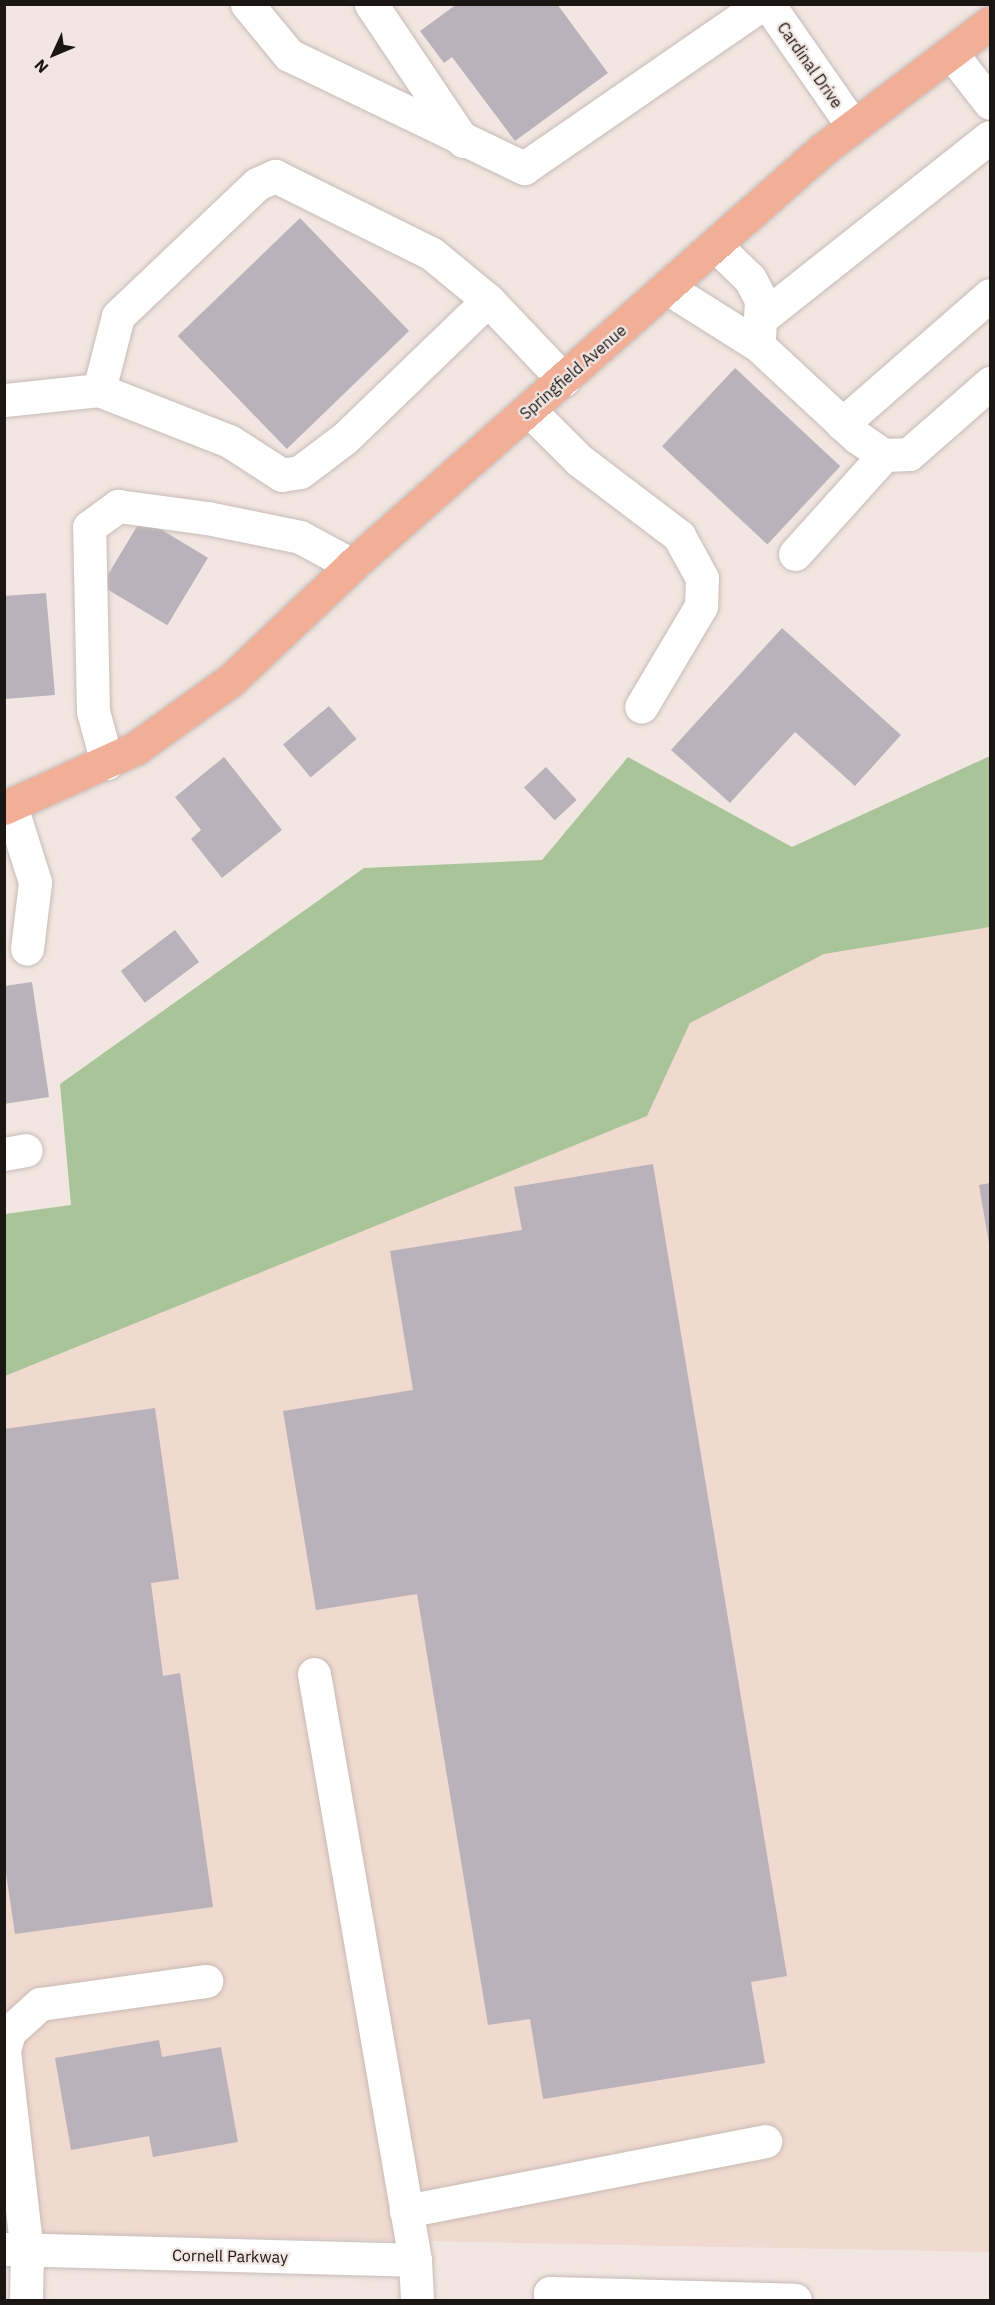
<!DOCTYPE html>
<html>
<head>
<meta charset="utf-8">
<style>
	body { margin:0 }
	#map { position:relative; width:995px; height:2305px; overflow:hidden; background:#f1e6e1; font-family:"IBM Plex Sans",sans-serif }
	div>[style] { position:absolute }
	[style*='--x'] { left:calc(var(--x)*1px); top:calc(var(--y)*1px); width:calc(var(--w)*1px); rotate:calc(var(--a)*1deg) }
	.industrial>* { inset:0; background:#f0d9ce }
	.green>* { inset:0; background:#aac499 }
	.building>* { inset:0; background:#b9b2ba; transform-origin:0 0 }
	.roads { filter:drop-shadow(0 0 2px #c7bbb7) drop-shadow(0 0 2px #c7bbb7) }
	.minor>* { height:33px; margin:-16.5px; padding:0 16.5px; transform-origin:16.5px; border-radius:16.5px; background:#fff }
	.major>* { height:33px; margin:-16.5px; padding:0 16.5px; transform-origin:16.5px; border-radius:16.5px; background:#f2af98 }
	span { translate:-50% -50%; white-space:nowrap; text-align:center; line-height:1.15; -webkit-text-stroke:4.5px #f1e6e1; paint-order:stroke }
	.street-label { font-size:16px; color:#1a1614 }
	.frame { position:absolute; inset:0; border:6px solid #1a1614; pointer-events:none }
	.north { position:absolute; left:24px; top:24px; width:60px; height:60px; -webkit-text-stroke:4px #f1e6e1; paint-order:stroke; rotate:226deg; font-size:16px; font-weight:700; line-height:24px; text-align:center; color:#1a1614 }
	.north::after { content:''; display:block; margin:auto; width:21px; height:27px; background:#1a1614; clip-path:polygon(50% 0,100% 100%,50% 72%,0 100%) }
</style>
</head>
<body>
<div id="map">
	<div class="industrial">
		<div style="clip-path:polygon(990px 927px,990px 2252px,5px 2233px,5px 1376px,647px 1116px,690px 1023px,824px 954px)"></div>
	</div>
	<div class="green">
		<div style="clip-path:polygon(990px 756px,990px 927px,824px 954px,690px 1023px,647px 1116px,5px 1376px,5px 1214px,71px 1205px,60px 1084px,364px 868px,542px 860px,628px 757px,792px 847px)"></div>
	</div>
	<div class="building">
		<div style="clip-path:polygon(457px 4px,557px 4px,608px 73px,515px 141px,452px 57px,444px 63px,420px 31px)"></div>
		<div style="left:300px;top:218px;width:157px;height:170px;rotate:46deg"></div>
		<div style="left:735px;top:368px;width:144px;height:107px;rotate:43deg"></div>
		<div style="left:142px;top:518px;width:77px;height:79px;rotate:31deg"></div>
		<div style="clip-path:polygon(46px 593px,55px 695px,4px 699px,4px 596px)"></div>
		<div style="clip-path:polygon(782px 628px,901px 735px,855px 786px,795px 732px,730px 803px,671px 750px)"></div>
		<div style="left:329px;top:706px;width:43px;height:60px;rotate:50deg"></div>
		<div style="clip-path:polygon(224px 757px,282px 830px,222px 878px,191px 839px,201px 830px,175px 797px)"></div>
		<div style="left:546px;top:767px;width:45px;height:30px;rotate:47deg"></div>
		<div style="left:175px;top:930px;width:40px;height:68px;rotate:53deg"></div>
		<div style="clip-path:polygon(32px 982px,49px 1097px,4px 1104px,4px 986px)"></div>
		<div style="clip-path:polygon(653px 1164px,787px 1976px,751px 1982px,765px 2063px,543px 2099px,530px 2019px,488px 2025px,417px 1594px,316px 1610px,283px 1411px,413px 1390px,390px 1251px,522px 1230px,514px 1187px)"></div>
		<div style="clip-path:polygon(990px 1183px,990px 1243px,989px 1244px,979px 1185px)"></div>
		<div style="clip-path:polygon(155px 1408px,179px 1579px,151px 1583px,163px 1676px,180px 1673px,213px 1907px,15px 1934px,4px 1860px,4px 1429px)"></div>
		<div style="clip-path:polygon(159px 2040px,162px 2057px,221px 2047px,238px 2142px,153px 2157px,149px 2136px,71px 2150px,55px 2058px)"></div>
	</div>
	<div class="roads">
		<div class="minor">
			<div style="--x:247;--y:4;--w:66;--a:50.5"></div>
			<div style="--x:289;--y:55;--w:261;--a:25.7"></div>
			<div style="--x:524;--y:168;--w:289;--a:-34.6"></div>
			<div style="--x:371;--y:4;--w:165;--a:56.1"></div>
			<div style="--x:768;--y:4;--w:147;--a:55.2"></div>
			<div style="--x:951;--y:53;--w:63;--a:52"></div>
			<div style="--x:716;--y:246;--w:47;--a:44.1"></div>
			<div style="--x:750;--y:279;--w:24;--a:62"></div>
			<div style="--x:761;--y:300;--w:35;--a:93"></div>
			<div style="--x:669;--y:289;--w:105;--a:32.2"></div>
			<div style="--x:758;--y:345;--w:135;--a:42.9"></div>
			<div style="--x:857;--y:437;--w:32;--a:34"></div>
			<div style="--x:884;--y:455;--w:25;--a:-2"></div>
			<div style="--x:909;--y:454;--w:108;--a:-41.2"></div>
			<div style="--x:488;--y:300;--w:199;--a:136"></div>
			<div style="--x:345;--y:438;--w:56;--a:142.9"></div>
			<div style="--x:300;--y:472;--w:18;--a:171"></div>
			<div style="--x:282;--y:475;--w:63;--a:-147.3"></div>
			<div style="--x:229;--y:441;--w:140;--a:-158.6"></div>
			<div style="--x:99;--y:390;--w:76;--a:-75.6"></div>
			<div style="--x:118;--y:316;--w:192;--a:-43.5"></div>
			<div style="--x:257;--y:184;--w:20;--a:-24"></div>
			<div style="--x:275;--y:176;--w:175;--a:26.4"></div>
			<div style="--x:432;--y:254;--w:72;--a:39.4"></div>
			<div style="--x:488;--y:300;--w:110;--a:46.5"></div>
			<div style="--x:760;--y:319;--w:293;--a:-38.4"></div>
			<div style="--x:4;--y:400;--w:96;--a:-6"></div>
			<div style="--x:529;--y:410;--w:71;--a:45"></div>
			<div style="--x:579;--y:460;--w:126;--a:37.2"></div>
			<div style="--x:679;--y:536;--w:48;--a:61.3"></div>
			<div style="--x:702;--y:578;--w:28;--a:92"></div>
			<div style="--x:701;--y:606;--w:117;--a:120.7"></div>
			<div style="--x:842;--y:424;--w:196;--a:-41.1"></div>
			<div style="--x:795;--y:554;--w:133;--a:-48"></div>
			<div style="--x:107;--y:763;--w:54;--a:-105.1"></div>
			<div style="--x:93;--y:711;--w:184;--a:-91.2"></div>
			<div style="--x:89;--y:527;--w:36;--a:-36"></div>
			<div style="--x:118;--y:506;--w:90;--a:7.7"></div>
			<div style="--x:207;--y:518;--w:95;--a:11.5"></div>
			<div style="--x:300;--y:537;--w:59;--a:28.3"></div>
			<div style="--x:11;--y:806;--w:80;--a:72.5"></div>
			<div style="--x:35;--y:882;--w:67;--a:96.8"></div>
			<div style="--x:4;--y:1154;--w:22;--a:-10"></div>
			<div style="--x:314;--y:1674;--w:595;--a:80.22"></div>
			<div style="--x:415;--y:2260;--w:40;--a:87.1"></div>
			<div style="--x:4;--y:2050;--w:19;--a:-74"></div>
			<div style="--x:9;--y:2032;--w:42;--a:-42.1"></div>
			<div style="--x:40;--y:2004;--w:168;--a:-7.9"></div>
			<div style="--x:4;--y:2051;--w:202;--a:83.5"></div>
			<div style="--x:27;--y:2252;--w:48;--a:91.2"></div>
			<div style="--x:406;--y:2211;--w:366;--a:-11"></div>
			<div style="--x:4;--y:2249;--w:411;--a:1.5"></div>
			<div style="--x:550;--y:2300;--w:7;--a:-90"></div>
			<div style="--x:550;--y:2293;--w:245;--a:1.6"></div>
		</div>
		<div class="major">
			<div style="--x:4;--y:808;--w:145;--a:-24.4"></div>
			<div style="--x:136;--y:748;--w:117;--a:-35.6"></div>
			<div style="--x:231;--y:680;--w:167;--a:-43.5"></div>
			<div style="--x:352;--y:565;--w:627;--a:-41.44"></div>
			<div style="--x:822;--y:150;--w:211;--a:-37.1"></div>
		</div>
	</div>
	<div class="street-label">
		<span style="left:810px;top:65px;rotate:55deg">Cardinal Drive</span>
		<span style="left:573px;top:372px;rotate:-41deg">Springfield Avenue</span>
		<span style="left:230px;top:2256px;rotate:1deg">Cornell Parkway</span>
	</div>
	<div class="frame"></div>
	<div class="north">N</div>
</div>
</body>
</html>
